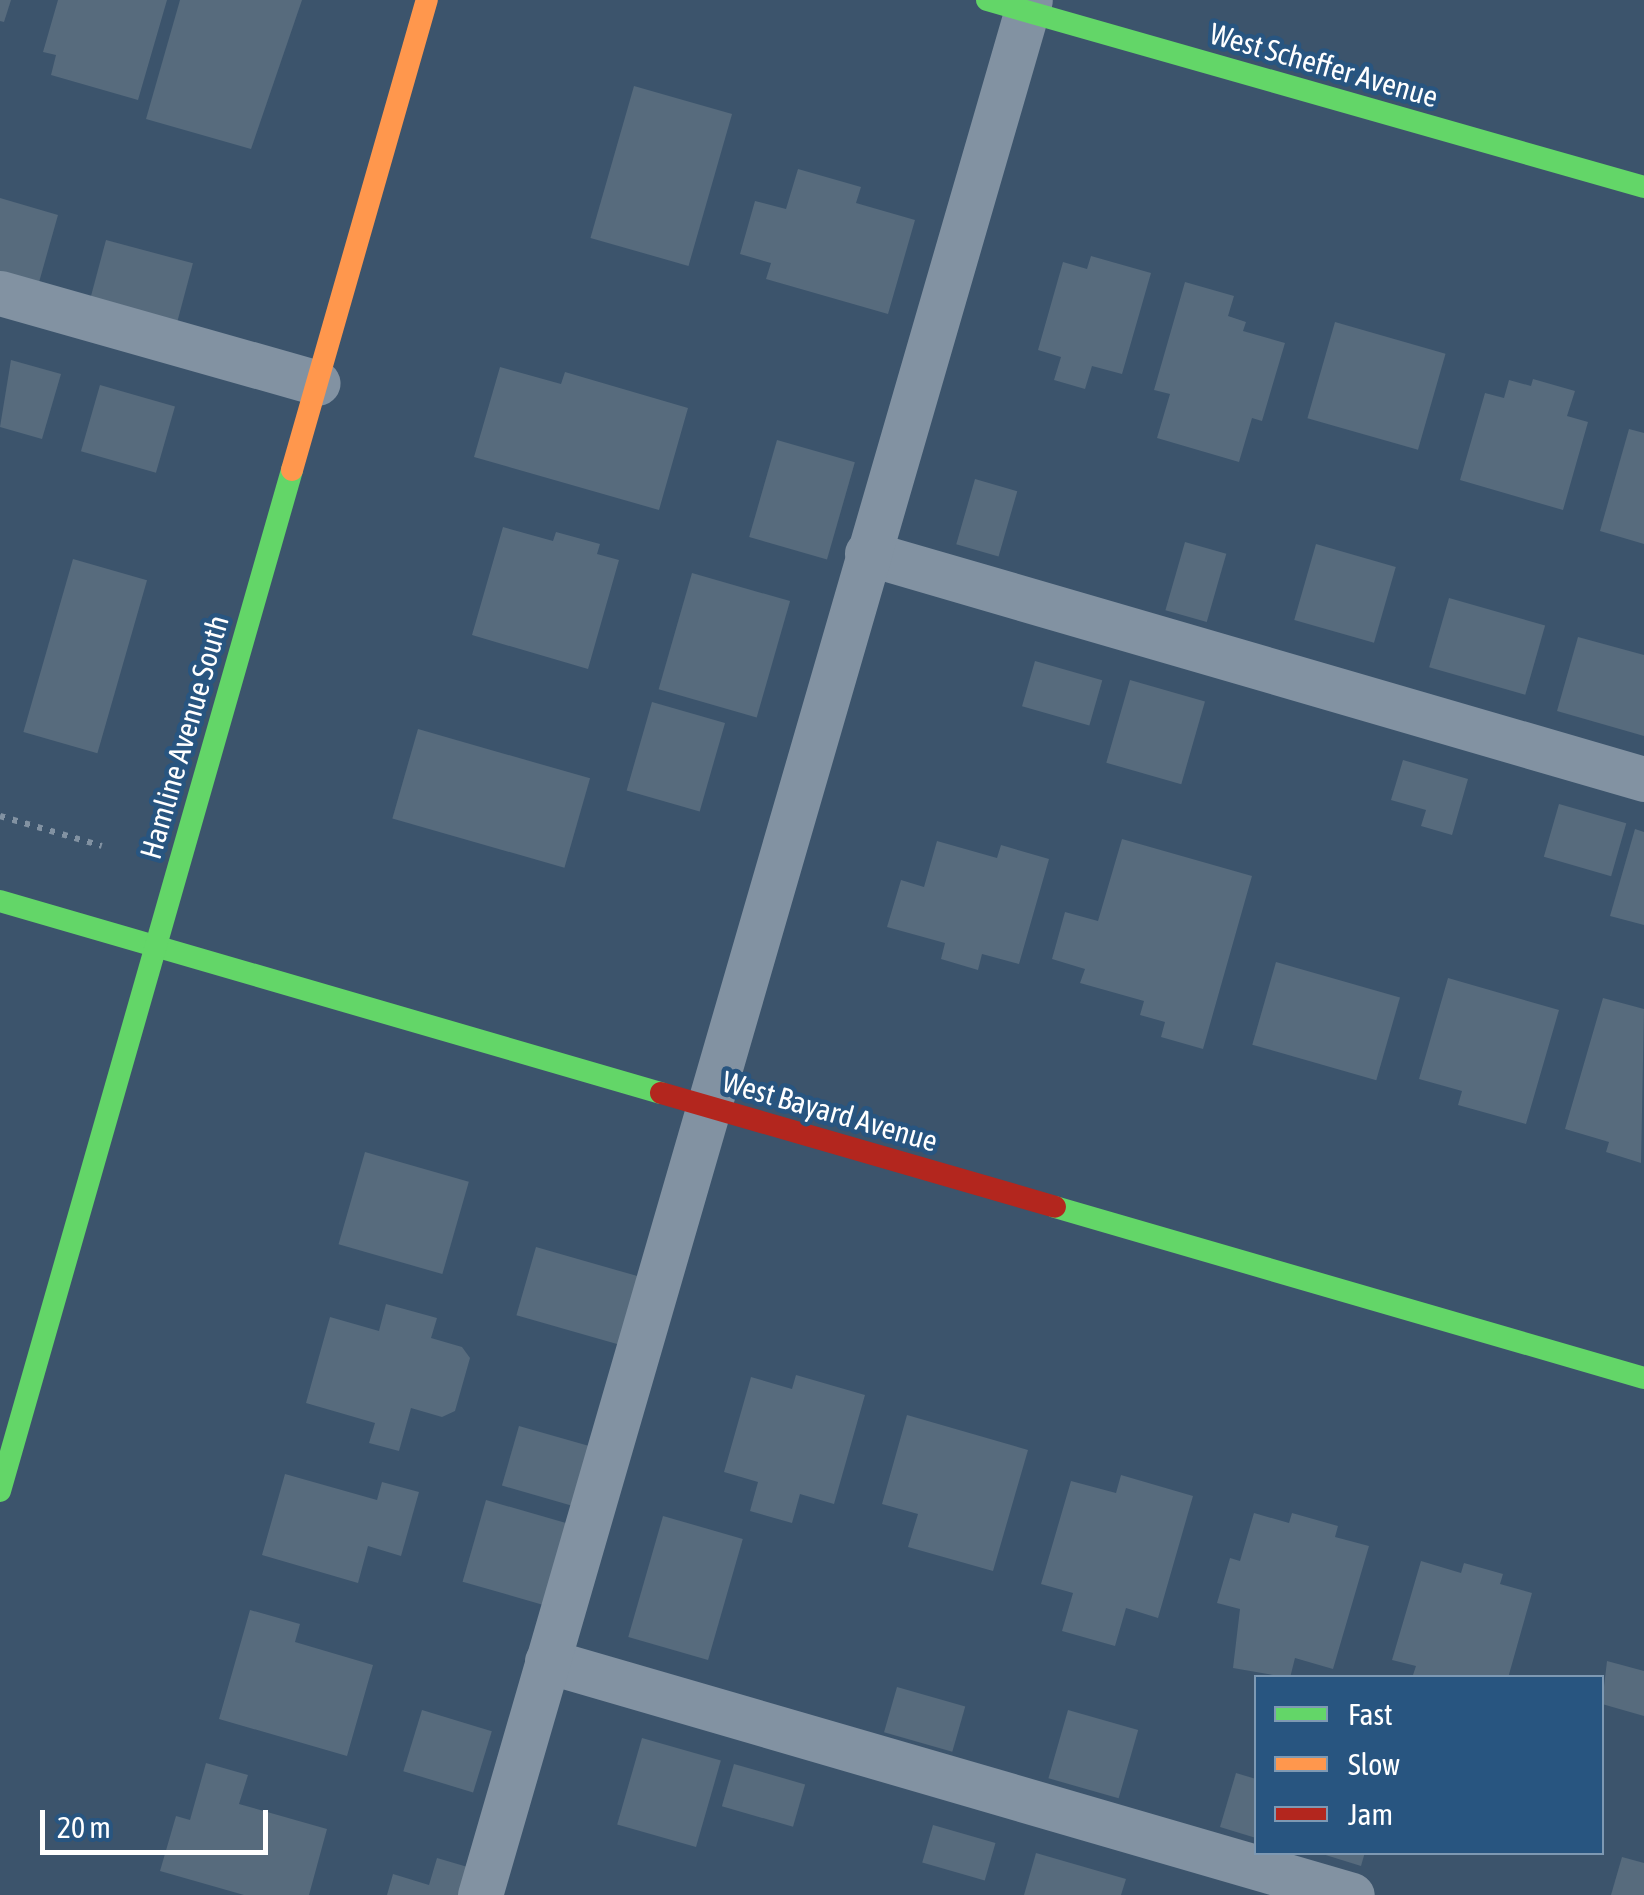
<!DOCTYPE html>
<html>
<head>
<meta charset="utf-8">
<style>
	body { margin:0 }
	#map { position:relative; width:1644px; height:1895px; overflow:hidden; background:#3c546c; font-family:"Asap Condensed",sans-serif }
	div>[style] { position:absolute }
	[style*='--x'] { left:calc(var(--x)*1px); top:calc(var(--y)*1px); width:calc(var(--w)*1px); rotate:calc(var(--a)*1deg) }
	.building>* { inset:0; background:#576b7d; transform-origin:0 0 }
	.path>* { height:6px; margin-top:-3px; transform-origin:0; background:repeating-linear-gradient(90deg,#8292a2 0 5px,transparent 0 13px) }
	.lane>* { height:45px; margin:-22.5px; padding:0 22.5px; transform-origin:22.5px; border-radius:22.5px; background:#8292a2 }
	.fast>* { height:22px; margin:-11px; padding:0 11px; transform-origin:11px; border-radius:11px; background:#63d668 }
	.slow>* { height:22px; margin:-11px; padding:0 11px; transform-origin:11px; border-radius:11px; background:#ff974d }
	.jam>* { height:22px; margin:-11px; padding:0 11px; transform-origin:11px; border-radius:11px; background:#b3261e }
	span { translate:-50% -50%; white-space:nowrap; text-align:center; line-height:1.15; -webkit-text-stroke:9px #285580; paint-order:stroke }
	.street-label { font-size:30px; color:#fff }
	.legend { position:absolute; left:1254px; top:1675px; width:350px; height:180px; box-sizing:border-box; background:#285580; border:2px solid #7e99b3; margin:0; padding:12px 18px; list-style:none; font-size:30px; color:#fff }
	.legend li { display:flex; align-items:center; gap:20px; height:50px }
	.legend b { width:50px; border:2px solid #7e99b3 }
	.scale { position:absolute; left:40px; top:1810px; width:228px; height:45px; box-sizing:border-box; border:5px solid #fff; border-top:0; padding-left:12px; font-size:30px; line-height:35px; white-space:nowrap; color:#fff; -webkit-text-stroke:8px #285580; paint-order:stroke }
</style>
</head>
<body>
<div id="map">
	<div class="building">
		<div style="clip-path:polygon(0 0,11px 0,4px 22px,0 21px)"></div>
		<div style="clip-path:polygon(58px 0,167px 0,138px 100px,51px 75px,56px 55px,43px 52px)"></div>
		<div style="clip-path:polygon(180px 0,302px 0,251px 149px,146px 119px)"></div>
		<div style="left:634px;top:86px;width:102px;height:158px;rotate:16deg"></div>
		<div style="clip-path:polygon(798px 169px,861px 187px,856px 203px,915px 220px,888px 314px,766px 279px,771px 263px,740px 254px,755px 201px,786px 209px)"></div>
		<div style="clip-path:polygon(0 198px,58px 215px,36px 293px,0 283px)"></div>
		<div style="left:106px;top:240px;width:90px;height:69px;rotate:15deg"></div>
		<div style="clip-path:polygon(1091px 256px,1151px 273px,1122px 374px,1092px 366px,1085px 389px,1054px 380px,1061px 357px,1038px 350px,1063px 262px,1087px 269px)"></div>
		<div style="clip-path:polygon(1185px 282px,1234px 296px,1228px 316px,1246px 322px,1243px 331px,1285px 343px,1262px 421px,1252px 418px,1239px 462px,1157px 438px,1170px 394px,1154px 390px)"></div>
		<div style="left:1335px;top:322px;width:115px;height:100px;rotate:16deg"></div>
		<div style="clip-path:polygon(11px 360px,61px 374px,42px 439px,0 427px)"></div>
		<div style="clip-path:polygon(500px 367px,561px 384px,565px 372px,688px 408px,659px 510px,474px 457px)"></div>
		<div style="clip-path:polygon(1533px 379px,1575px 391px,1567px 416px,1588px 422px,1563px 510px,1460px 480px,1485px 393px,1504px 398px,1509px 380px,1531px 386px)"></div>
		<div style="left:100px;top:385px;width:78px;height:69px;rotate:16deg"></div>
		<div style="clip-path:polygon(1629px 429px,1644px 433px,1644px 544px,1600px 531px)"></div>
		<div style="left:777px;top:440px;width:81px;height:101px;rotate:16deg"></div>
		<div style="left:975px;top:479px;width:44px;height:68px;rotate:16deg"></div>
		<div style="clip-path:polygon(503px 527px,553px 541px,556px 532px,600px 544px,597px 554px,619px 560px,588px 669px,472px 635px)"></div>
		<div style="left:1185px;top:542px;width:43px;height:71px;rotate:16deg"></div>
		<div style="left:1316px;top:544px;width:83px;height:79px;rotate:16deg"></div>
		<div style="left:73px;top:559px;width:77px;height:180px;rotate:16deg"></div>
		<div style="left:692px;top:573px;width:102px;height:121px;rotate:16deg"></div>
		<div style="left:1449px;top:598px;width:100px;height:72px;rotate:16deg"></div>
		<div style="clip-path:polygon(1578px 637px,1644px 655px,1644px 736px,1557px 711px)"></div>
		<div style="left:1035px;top:661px;width:70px;height:47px;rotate:16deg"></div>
		<div style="left:1130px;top:680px;width:78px;height:86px;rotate:16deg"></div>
		<div style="left:652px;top:702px;width:76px;height:92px;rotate:16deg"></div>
		<div style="left:418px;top:729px;width:179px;height:93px;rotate:16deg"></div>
		<div style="clip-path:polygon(1403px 760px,1468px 779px,1452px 835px,1421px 826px,1426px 810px,1391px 800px)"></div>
		<div style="left:1559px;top:804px;width:70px;height:55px;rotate:16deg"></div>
		<div style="clip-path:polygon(1635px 829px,1644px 832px,1644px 925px,1610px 916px)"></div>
		<div style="clip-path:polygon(1122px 839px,1252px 876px,1203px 1049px,1161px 1037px,1165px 1022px,1140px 1015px,1144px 1001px,1080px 983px,1085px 969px,1052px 959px,1065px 912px,1098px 921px)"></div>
		<div style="clip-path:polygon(937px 841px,997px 858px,1001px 845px,1049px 859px,1019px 964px,982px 954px,978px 970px,941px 959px,945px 943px,887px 927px,901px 880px,924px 887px)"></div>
		<div style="left:1276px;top:962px;width:129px;height:86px;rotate:16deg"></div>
		<div style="clip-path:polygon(1448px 978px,1559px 1010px,1526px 1124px,1458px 1105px,1462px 1091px,1419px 1079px)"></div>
		<div style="clip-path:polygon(1603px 998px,1644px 1009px,1641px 1163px,1606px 1152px,1609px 1142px,1565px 1129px)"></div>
		<div style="left:365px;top:1152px;width:108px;height:96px;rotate:16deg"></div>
		<div style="left:536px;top:1247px;width:121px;height:71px;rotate:16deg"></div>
		<div style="clip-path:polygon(386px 1304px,437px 1318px,431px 1338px,462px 1347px,470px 1358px,455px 1411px,442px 1417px,411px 1408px,399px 1451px,369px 1443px,375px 1423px,306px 1403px,330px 1317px,379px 1331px)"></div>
		<div style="clip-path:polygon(796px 1375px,865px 1395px,834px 1504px,800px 1494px,792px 1523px,750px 1511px,758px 1482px,724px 1472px,751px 1377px,792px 1389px)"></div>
		<div style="clip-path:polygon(907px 1415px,1028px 1450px,993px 1571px,908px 1547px,918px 1514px,882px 1504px)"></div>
		<div style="left:519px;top:1426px;width:73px;height:62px;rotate:16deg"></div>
		<div style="clip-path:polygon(285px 1474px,377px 1500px,382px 1482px,419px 1492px,401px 1556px,368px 1546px,358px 1583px,262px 1555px)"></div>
		<div style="clip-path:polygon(1121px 1475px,1193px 1496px,1158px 1618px,1126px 1608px,1115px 1646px,1062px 1631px,1073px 1593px,1041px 1584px,1071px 1481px,1116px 1493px)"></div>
		<div style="left:486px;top:1500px;width:85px;height:85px;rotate:16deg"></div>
		<div style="clip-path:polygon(1254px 1513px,1289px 1523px,1292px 1513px,1338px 1526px,1335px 1537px,1369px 1546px,1333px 1669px,1295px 1658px,1290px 1678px,1233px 1668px,1240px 1609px,1217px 1603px,1230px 1558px,1240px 1561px)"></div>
		<div style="left:663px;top:1516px;width:83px;height:126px;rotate:16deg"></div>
		<div style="clip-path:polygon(1421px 1561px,1461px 1573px,1464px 1563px,1503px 1574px,1500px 1584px,1532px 1593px,1508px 1678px,1412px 1678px,1416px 1666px,1392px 1660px)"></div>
		<div style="clip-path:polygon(250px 1610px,300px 1624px,295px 1642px,373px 1665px,347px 1756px,219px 1719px)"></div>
		<div style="clip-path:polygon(1607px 1661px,1644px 1671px,1644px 1716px,1602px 1704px)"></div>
		<div style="left:897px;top:1687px;width:71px;height:47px;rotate:16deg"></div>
		<div style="left:422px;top:1710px;width:73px;height:64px;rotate:17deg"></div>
		<div style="left:1068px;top:1710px;width:73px;height:71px;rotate:16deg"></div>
		<div style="left:642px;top:1738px;width:82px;height:90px;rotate:16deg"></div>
		<div style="clip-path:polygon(206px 1763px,248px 1775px,239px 1804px,327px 1829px,309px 1895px,244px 1895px,160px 1871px,176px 1816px,190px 1820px)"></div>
		<div style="left:734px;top:1764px;width:74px;height:44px;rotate:16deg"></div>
		<div style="clip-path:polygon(1236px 1773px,1256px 1779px,1256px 1838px,1220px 1827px)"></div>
		<div style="left:933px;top:1825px;width:65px;height:39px;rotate:16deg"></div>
		<div style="clip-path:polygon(1316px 1852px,1365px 1852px,1361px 1866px)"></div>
		<div style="clip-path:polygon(1036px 1853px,1126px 1879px,1121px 1895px,1024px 1895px)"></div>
		<div style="clip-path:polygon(1622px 1857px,1644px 1863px,1644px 1895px,1611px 1895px)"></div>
		<div style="clip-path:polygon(437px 1858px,471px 1868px,463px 1895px,387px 1895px,393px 1874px,429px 1885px)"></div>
	</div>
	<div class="path">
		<div style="--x:0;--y:816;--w:106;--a:16.4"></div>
	</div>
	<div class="lane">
		<div style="--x:0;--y:293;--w:330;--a:15.8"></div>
		<div style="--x:867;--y:553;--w:809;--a:16.22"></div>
		<div style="--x:547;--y:1661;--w:838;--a:16.21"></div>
		<div style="--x:480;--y:1895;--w:1973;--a:-73.82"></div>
	</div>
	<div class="fast">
		<div style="--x:987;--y:0;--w:683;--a:15.89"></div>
		<div style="--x:0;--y:901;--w:688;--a:16.2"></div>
		<div style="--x:1055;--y:1207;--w:613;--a:16.19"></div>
		<div style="--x:0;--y:1491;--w:1062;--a:-74.04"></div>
	</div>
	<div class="slow">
		<div style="--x:292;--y:470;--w:489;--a:-74"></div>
	</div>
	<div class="jam">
		<div style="--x:661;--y:1093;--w:410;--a:16.1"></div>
	</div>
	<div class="street-label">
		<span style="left:1324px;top:65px;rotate:16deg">West Scheffer Avenue</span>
		<span style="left:184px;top:737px;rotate:-74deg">Hamline Avenue South</span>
		<span style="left:830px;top:1111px;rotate:16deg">West Bayard Avenue</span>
	</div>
	<ul class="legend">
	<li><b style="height:12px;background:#63d668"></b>Fast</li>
	<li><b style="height:12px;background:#ff974d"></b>Slow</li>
	<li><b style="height:12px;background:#b3261e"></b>Jam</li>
	</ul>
	<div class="scale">20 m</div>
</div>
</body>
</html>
